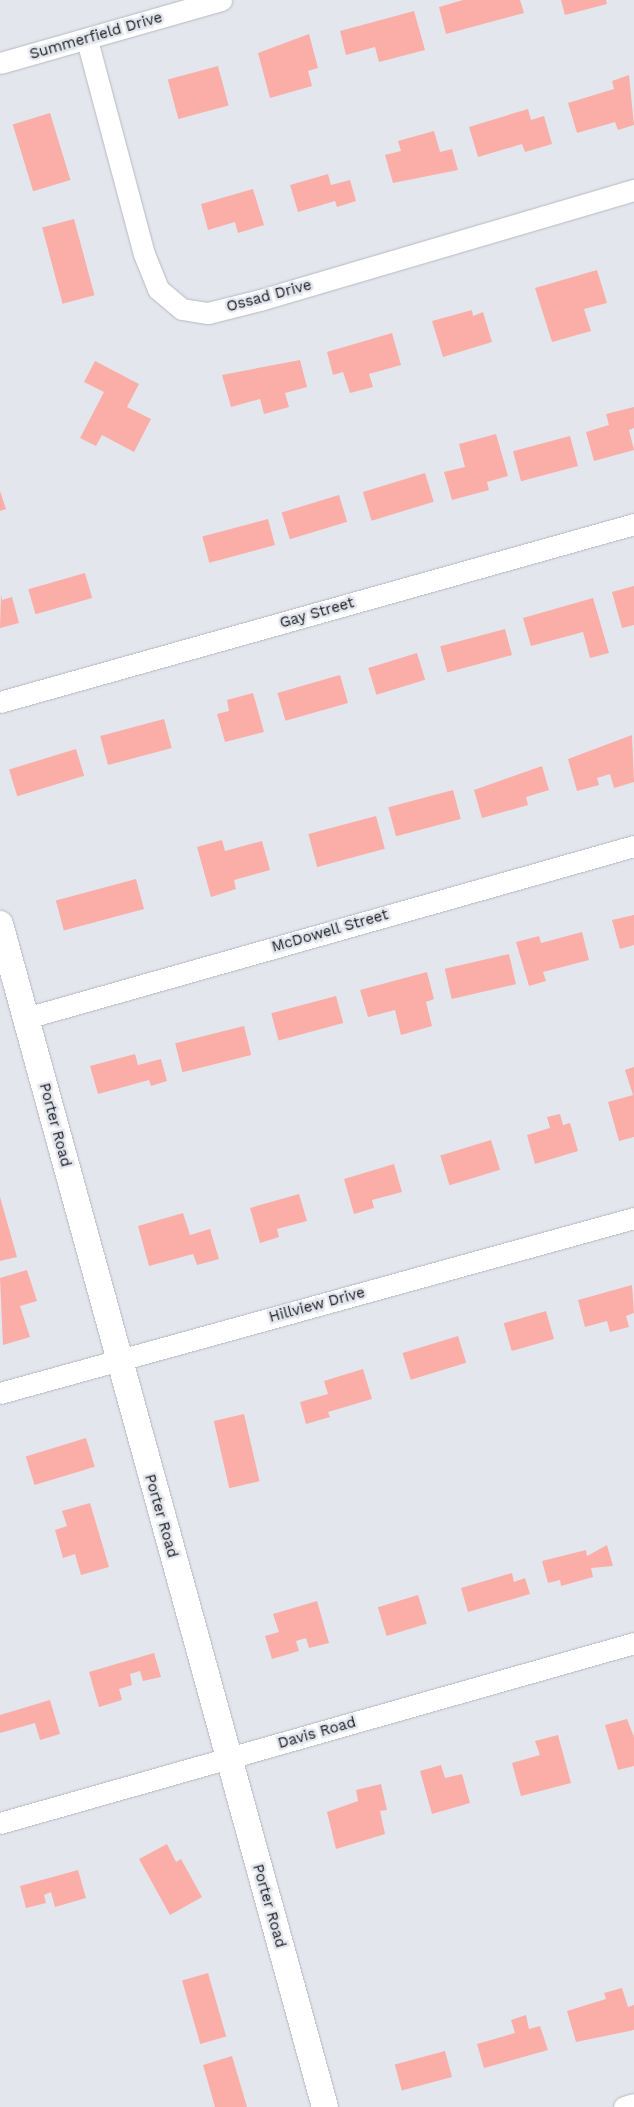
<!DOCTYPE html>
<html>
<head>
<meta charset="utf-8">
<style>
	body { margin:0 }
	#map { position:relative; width:634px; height:2107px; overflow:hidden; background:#e4e6ee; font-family:"Work Sans",sans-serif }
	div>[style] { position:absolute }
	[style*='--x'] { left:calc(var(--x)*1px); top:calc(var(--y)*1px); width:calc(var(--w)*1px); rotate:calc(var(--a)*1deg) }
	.building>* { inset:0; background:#faaea7; transform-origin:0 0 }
	.roads { filter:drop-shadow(0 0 1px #b7b9c0) drop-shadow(0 0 1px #b7b9c0) }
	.minor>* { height:21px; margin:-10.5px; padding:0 10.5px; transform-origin:10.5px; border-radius:10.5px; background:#fff }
	.tertiary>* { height:26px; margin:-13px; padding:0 13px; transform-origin:13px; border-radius:13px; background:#fff }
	span { translate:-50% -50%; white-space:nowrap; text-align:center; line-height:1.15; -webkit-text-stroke:5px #e4e6ee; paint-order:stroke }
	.street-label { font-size:15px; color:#1a1b1e }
</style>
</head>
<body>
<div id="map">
	<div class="building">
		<div style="clip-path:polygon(463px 0,520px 0,524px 13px,446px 34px,439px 7px)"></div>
		<div style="clip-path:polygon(561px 0,606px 0,607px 4px,565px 15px)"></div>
		<div style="clip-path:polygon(414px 11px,425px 50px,379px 62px,375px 47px,346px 55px,340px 31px)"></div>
		<div style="clip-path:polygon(309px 34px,318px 68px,308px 71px,312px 86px,270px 98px,258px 53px)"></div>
		<div style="left:218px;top:66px;width:41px;height:52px;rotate:75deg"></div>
		<div style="clip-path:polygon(629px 75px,634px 125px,618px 130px,615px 122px,577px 133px,568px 103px,614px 89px,612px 81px)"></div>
		<div style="clip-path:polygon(528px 109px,531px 120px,544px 116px,552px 144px,525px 152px,522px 144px,478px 157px,469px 127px)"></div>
		<div style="left:50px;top:113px;width:70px;height:39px;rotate:73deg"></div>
		<div style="clip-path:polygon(434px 131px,440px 152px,452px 149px,458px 170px,393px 183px,385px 155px,401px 151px,398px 141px)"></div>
		<div style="clip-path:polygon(328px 174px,331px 185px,350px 180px,356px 201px,337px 207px,335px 201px,298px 212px,290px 185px)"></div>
		<div style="clip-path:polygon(253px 189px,264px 225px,238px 233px,235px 222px,208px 230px,201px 204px)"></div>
		<div style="left:74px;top:219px;width:79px;height:33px;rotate:75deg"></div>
		<div style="clip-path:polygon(597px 270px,607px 303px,584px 309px,591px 331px,552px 342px,535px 288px)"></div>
		<div style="clip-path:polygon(472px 310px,473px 316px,483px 312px,492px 342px,443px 357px,432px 321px)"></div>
		<div style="clip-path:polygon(392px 333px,401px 365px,369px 374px,373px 387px,350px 393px,343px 372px,333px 375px,327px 352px)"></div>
		<div style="clip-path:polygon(300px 360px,307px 387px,285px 393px,289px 407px,264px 414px,260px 399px,231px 407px,222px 375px)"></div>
		<div style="clip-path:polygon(95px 361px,139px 384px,127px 407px,151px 419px,134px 452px,102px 435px,96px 446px,80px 438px,104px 392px,84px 382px)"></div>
		<div style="clip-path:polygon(634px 407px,634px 428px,629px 430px,634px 450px,594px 461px,586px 432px,609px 425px,606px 414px)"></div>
		<div style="clip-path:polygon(496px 434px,508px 476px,487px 482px,489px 490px,452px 500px,444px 472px,465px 467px,459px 444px)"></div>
		<div style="left:570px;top:436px;width:31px;height:59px;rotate:75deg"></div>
		<div style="left:425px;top:473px;width:30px;height:65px;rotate:73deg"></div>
		<div style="clip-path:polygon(0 491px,6px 509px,0 511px)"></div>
		<div style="left:339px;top:495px;width:28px;height:60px;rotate:73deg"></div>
		<div style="left:268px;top:519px;width:27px;height:68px;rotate:75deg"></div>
		<div style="left:85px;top:573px;width:26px;height:59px;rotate:74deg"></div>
		<div style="clip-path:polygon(634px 586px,634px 625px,622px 628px,612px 592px)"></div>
		<div style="clip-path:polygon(1px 594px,2px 600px,12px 597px,19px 623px,0 628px)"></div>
		<div style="clip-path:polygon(593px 598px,609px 653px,590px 658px,583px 632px,531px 646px,523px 618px)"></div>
		<div style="left:505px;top:629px;width:27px;height:67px;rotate:75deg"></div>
		<div style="left:417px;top:653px;width:28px;height:51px;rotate:73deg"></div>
		<div style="left:340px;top:675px;width:29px;height:65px;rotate:74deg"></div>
		<div style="clip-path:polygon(253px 693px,264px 732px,225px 742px,217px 714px,229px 711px,227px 700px)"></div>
		<div style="left:164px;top:719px;width:30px;height:66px;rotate:75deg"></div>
		<div style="clip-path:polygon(632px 735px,634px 782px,614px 788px,610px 774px,597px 778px,599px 785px,577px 791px,568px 759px)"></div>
		<div style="left:76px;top:749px;width:28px;height:70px;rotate:73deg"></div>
		<div style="clip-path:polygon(542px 766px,549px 790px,526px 797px,528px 805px,482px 818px,474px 790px)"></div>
		<div style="left:453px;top:790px;width:30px;height:67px;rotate:75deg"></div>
		<div style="left:376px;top:816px;width:34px;height:70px;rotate:75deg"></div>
		<div style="clip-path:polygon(222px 840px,225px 851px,262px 841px,270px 870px,234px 880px,236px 889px,211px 897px,197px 847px)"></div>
		<div style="left:136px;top:879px;width:31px;height:83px;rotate:75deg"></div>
		<div style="clip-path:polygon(634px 915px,634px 945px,620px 949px,612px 920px)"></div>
		<div style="clip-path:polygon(582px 932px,589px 960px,543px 972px,546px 981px,529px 986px,516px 942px,539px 936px,541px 943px)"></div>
		<div style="left:509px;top:954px;width:31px;height:66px;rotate:77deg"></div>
		<div style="clip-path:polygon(427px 972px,434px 999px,426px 1002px,432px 1026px,401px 1035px,395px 1010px,368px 1017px,360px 990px)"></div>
		<div style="left:336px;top:996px;width:28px;height:67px;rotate:75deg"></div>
		<div style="left:244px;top:1026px;width:30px;height:71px;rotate:76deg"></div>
		<div style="clip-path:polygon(135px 1054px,138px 1065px,161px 1059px,167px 1081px,151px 1086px,149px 1080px,98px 1094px,90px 1066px)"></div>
		<div style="clip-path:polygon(634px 1067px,634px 1137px,619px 1141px,608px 1102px,633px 1095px,625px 1070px)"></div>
		<div style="clip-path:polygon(560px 1114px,563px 1125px,570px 1123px,578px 1151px,535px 1164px,527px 1135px,550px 1128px,547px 1117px)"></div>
		<div style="left:491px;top:1140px;width:31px;height:53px;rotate:73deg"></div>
		<div style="clip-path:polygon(394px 1164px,402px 1192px,372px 1200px,374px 1208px,354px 1214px,344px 1179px)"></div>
		<div style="clip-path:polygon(299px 1194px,307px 1221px,277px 1229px,279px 1237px,260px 1243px,250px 1208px)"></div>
		<div style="clip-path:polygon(0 1197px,17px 1257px,0 1261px)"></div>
		<div style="clip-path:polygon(183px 1213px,190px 1235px,210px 1229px,219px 1259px,197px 1265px,193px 1254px,149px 1266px,138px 1226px)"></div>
		<div style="clip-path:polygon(27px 1270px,37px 1301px,20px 1306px,30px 1337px,3px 1345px,0 1278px)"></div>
		<div style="clip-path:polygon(632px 1285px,634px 1313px,626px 1316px,629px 1327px,610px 1332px,607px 1321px,585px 1327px,578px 1300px)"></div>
		<div style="left:546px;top:1311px;width:29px;height:44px;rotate:74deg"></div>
		<div style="left:458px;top:1336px;width:28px;height:58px;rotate:73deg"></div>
		<div style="clip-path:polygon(363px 1369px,372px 1399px,328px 1412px,330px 1417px,306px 1424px,300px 1402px,328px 1394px,324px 1381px)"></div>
		<div style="left:244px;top:1414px;width:69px;height:31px;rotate:77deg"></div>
		<div style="left:86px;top:1438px;width:30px;height:63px;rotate:73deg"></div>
		<div style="clip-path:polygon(90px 1503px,109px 1567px,81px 1575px,75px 1554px,63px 1558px,55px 1530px,67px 1526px,62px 1511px)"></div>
		<div style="clip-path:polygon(607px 1545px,613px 1566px,591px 1568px,593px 1577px,561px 1586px,560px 1580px,548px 1583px,542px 1561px,586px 1550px,587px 1556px)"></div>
		<div style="clip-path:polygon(512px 1573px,514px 1582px,525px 1578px,530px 1594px,468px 1612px,461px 1588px)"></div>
		<div style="left:418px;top:1595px;width:30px;height:42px;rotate:73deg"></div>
		<div style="clip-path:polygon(317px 1601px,329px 1643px,309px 1648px,306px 1638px,296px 1641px,299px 1651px,272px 1659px,265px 1636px,279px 1632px,273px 1614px)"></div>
		<div style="clip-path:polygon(154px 1653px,161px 1677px,143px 1681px,140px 1671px,130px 1674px,132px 1685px,119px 1689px,122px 1700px,99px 1707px,89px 1672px)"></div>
		<div style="clip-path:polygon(50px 1700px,60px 1734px,40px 1740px,35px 1723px,0 1733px,0 1715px)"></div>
		<div style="clip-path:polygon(627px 1719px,634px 1737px,634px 1766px,618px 1770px,605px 1725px)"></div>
		<div style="clip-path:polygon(558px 1735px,571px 1783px,521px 1796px,512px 1763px,540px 1755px,535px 1741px)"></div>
		<div style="clip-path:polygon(441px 1765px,445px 1778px,462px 1774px,470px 1803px,432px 1814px,420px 1771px)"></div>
		<div style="clip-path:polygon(381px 1784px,387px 1810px,380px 1811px,385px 1834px,336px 1849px,327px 1812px,358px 1801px,356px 1790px)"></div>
		<div style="clip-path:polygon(167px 1844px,176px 1862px,181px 1859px,202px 1897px,170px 1915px,139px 1859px)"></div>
		<div style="clip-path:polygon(78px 1870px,86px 1898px,55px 1907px,51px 1892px,44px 1895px,46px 1903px,26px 1908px,20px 1886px)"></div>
		<div style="left:208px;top:1973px;width:66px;height:27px;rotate:74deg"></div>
		<div style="clip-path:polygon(622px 1988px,628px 2007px,634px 2005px,634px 2030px,576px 2042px,567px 2011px,606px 1999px,604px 1993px)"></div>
		<div style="clip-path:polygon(526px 2015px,529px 2029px,540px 2026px,548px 2050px,484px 2068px,477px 2044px,515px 2033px,511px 2020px)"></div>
		<div style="left:445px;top:2051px;width:27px;height:52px;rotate:75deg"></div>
		<div style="clip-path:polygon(232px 2056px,247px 2107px,215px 2107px,203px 2065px)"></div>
	</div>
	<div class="roads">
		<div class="minor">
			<div style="--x:87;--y:40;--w:221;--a:75.1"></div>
			<div style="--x:144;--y:254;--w:38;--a:68"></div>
			<div style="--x:158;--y:289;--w:31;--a:40"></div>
			<div style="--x:182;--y:309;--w:26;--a:9"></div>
			<div style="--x:208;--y:313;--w:54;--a:-14"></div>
			<div style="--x:260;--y:300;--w:390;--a:-16.4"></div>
			<div style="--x:0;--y:63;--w:230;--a:-15.9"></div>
			<div style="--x:0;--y:702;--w:659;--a:-15.68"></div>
			<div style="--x:26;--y:1018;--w:632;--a:-15.8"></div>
			<div style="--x:0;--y:1393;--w:658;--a:-15.43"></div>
			<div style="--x:0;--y:1823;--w:659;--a:-15.85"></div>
			<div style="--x:624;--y:2107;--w:10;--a:-17"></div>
		</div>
		<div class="tertiary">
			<div style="--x:0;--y:924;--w:1227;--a:74.64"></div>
		</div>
	</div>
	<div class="street-label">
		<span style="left:96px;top:36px;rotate:-16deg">Summerfield Drive</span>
		<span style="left:269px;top:296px;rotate:-15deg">Ossad Drive</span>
		<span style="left:317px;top:613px;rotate:-16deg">Gay Street</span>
		<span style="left:330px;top:931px;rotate:-16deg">McDowell Street</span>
		<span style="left:55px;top:1125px;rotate:75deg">Porter Road</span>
		<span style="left:317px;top:1305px;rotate:-15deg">Hillview Drive</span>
		<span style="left:161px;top:1516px;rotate:74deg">Porter Road</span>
		<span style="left:317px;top:1733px;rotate:-16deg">Davis Road</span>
		<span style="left:269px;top:1906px;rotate:74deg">Porter Road</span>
	</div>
</div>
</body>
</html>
